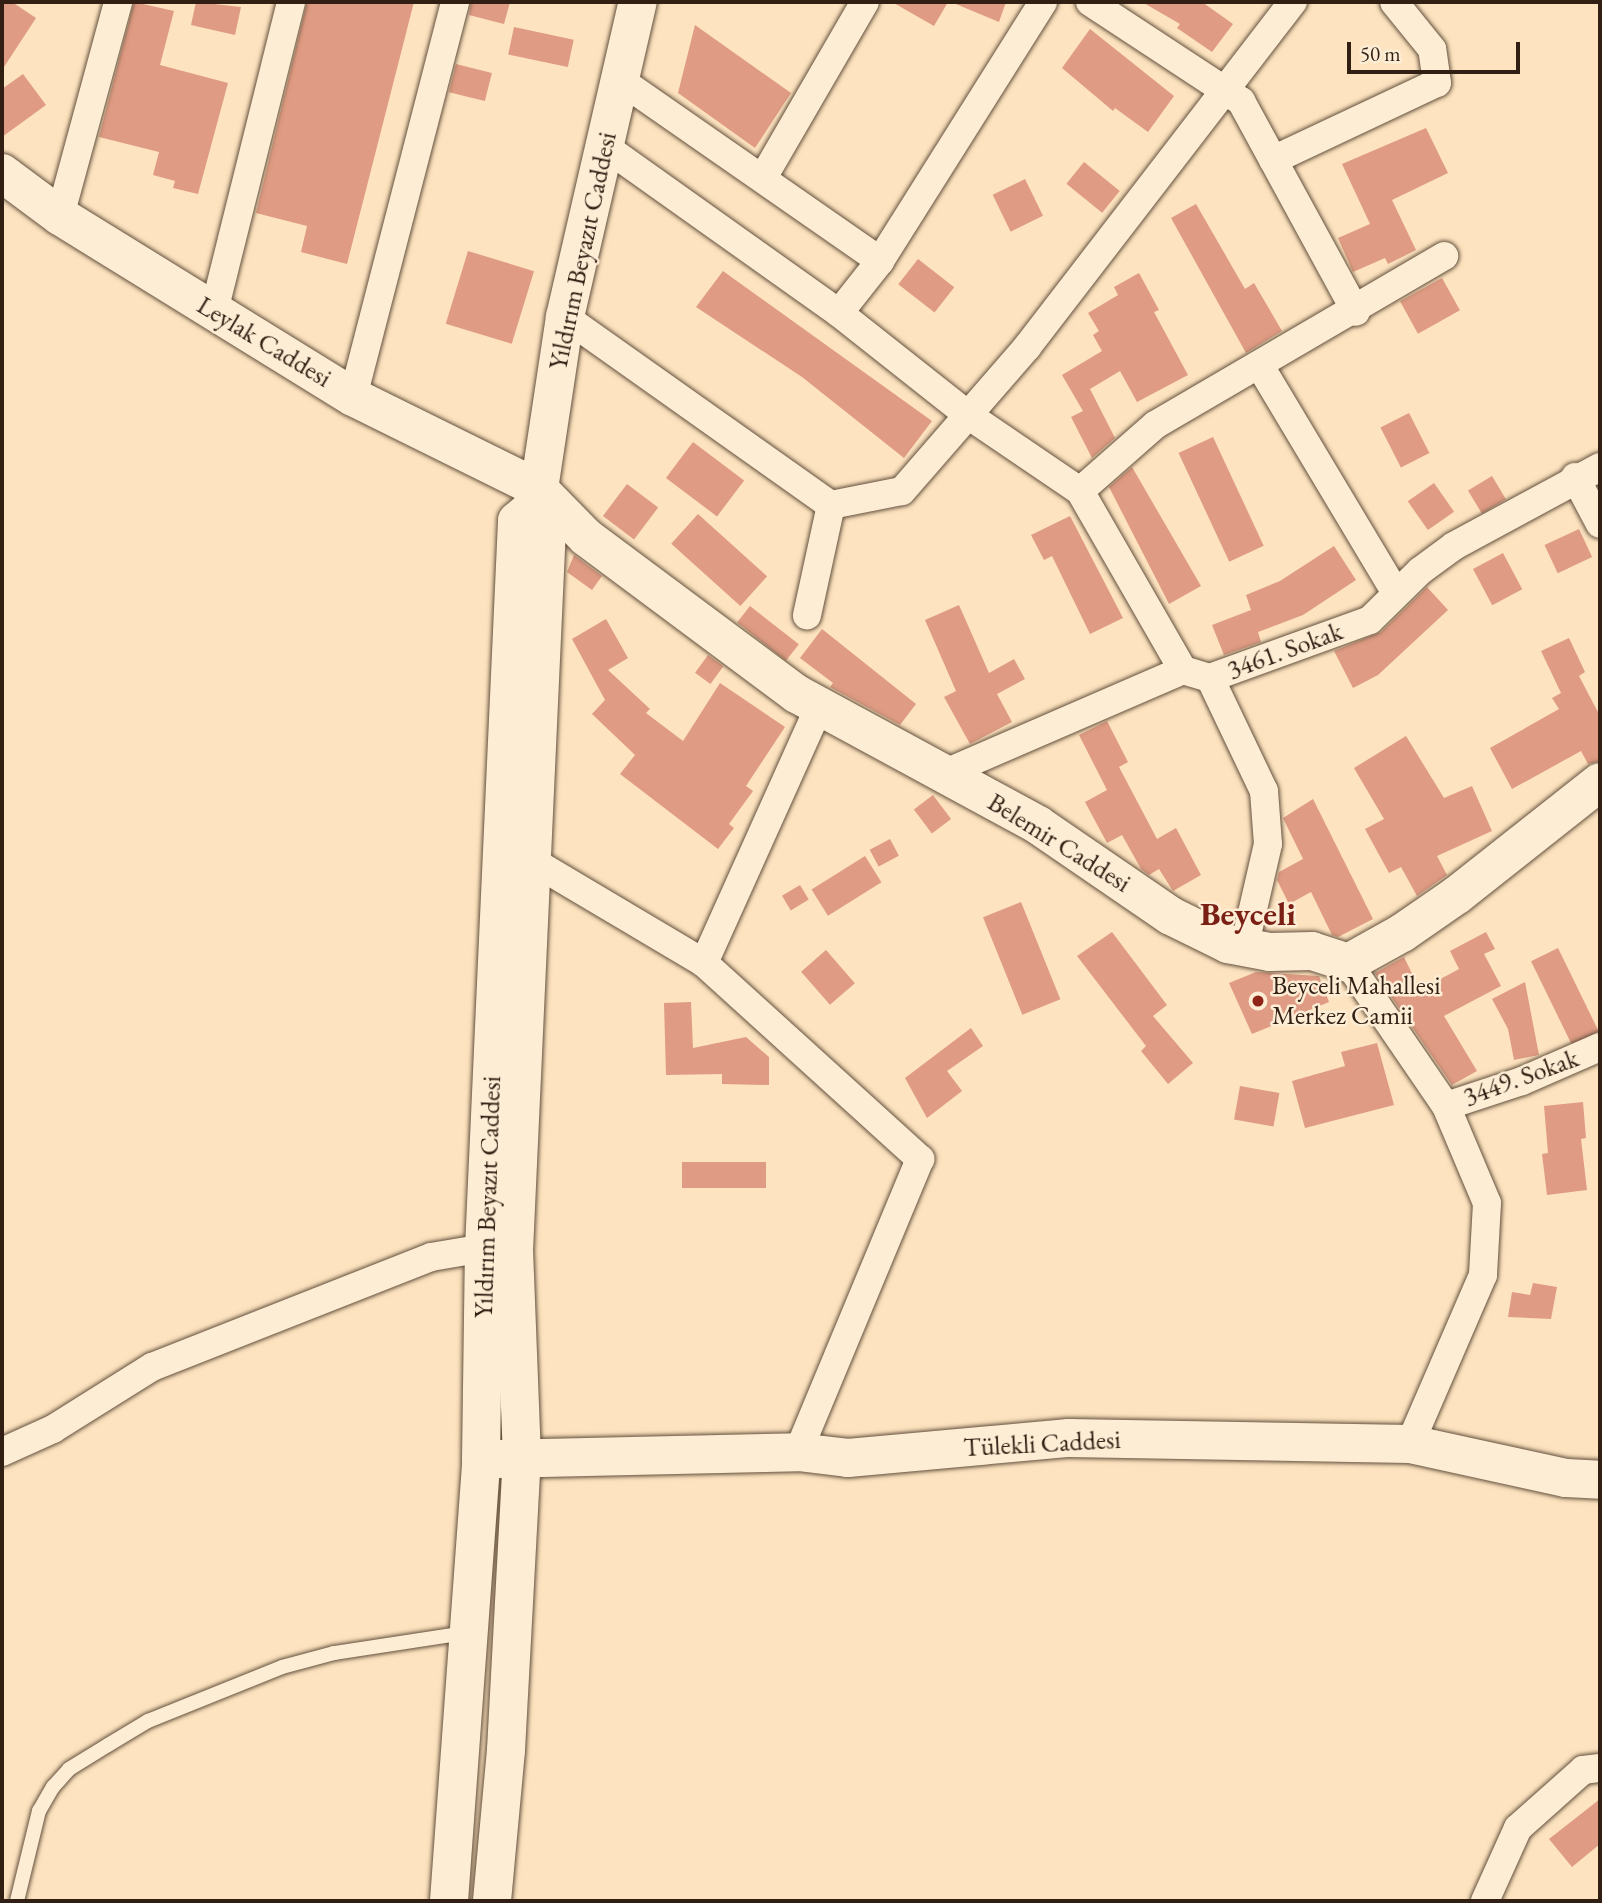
<!DOCTYPE html>
<html>
<head>
<meta charset="utf-8">
<style>
	body { margin:0 }
	#map { position:relative; width:1602px; height:1903px; overflow:hidden; background:#fde3bf; font-family:"EB Garamond",serif }
	div>[style] { position:absolute }
	[style*='--x'] { left:calc(var(--x)*1px); top:calc(var(--y)*1px); width:calc(var(--w)*1px); rotate:calc(var(--a)*1deg) }
	.building>* { inset:0; background:#df9b83; transform-origin:0 0 }
	.roads { filter:drop-shadow(0 0 2px #63503d) drop-shadow(0 0 2px #63503d) }
	.lane>* { height:14px; margin:-7px; padding:0 7px; transform-origin:7px; border-radius:7px; background:#feedd5 }
	.street>* { height:28px; margin:-14px; padding:0 14px; transform-origin:14px; border-radius:14px; background:#feedd5 }
	.secondary>* { height:38px; margin:-19px; padding:0 19px; transform-origin:19px; border-radius:19px; background:#feedd5 }
	.dots>* { width:19px; height:19px; translate:-50% -50%; box-sizing:border-box; border:4px solid #feedd5; border-radius:50% }
	span { translate:-50% -50%; white-space:nowrap; text-align:center; line-height:1.15; -webkit-text-stroke:5px #feedd5; paint-order:stroke }
	.street-label { font-size:26px; color:#301f12 }
	.poi-label { font-size:26px; color:#301f12 }
	.left { translate:0 -50%; text-align:left }
	.district-label { font-size:33px; color:#7a1f14; font-weight:700 }
	.frame { position:absolute; inset:0; border:4px solid #301f12; pointer-events:none }
	.scale { position:absolute; left:1347px; top:42px; width:173px; height:32px; box-sizing:border-box; border:4px solid #301f12; border-top:0; padding-left:9px; font-size:21px; line-height:24px; white-space:nowrap; color:#301f12; -webkit-text-stroke:5px #feedd5; paint-order:stroke }
</style>
</head>
<body>
<div id="map">
	<div class="building">
		<div style="clip-path:polygon(2px 2px,12px 2px,36px 18px,2px 70px)"></div>
		<div style="clip-path:polygon(134px 2px,174px 11px,160px 65px,228px 83px,198px 194px,173px 188px,175px 181px,153px 175px,159px 152px,99px 137px)"></div>
		<div style="clip-path:polygon(196px 2px,241px 7px,235px 35px,191px 25px)"></div>
		<div style="clip-path:polygon(307px 2px,414px 2px,347px 264px,301px 252px,307px 226px,256px 213px)"></div>
		<div style="clip-path:polygon(471px 2px,510px 2px,504px 24px,469px 15px)"></div>
		<div style="clip-path:polygon(892px 2px,948px 2px,934px 26px)"></div>
		<div style="clip-path:polygon(951px 2px,1006px 2px,999px 22px)"></div>
		<div style="clip-path:polygon(1142px 2px,1202px 2px,1233px 24px,1212px 52px,1177px 28px,1180px 24px)"></div>
		<div style="clip-path:polygon(695px 25px,791px 93px,755px 148px,678px 93px)"></div>
		<div style="left:514px;top:27px;width:61px;height:28px;rotate:12deg"></div>
		<div style="clip-path:polygon(1090px 29px,1174px 96px,1148px 132px,1115px 108px,1113px 111px,1062px 68px)"></div>
		<div style="left:456px;top:64px;width:37px;height:29px;rotate:14deg"></div>
		<div style="clip-path:polygon(23px 74px,46px 105px,2px 137px,2px 89px)"></div>
		<div style="clip-path:polygon(1426px 128px,1448px 173px,1392px 200px,1416px 250px,1388px 264px,1385px 258px,1353px 272px,1338px 238px,1370px 224px,1342px 164px)"></div>
		<div style="left:1084px;top:162px;width:46px;height:28px;rotate:39deg"></div>
		<div style="left:1025px;top:179px;width:41px;height:36px;rotate:64deg"></div>
		<div style="clip-path:polygon(1196px 204px,1245px 289px,1254px 283px,1282px 331px,1246px 353px,1171px 218px)"></div>
		<div style="left:468px;top:251px;width:69px;height:76px;rotate:17deg"></div>
		<div style="left:918px;top:259px;width:46px;height:32px;rotate:38deg"></div>
		<div style="clip-path:polygon(723px 271px,932px 421px,904px 458px,802px 377px,696px 307px)"></div>
		<div style="clip-path:polygon(1139px 273px,1159px 310px,1154px 312px,1188px 375px,1137px 402px,1120px 371px,1090px 389px,1115px 438px,1092px 458px,1071px 417px,1083px 411px,1062px 375px,1102px 351px,1093px 335px,1099px 331px,1088px 313px,1118px 295px,1114px 287px)"></div>
		<div style="left:1442px;top:278px;width:37px;height:48px;rotate:61deg"></div>
		<div style="left:1409px;top:413px;width:45px;height:32px;rotate:63deg"></div>
		<div style="left:1213px;top:437px;width:120px;height:38px;rotate:65deg"></div>
		<div style="left:693px;top:442px;width:64px;height:45px;rotate:37deg"></div>
		<div style="clip-path:polygon(1132px 467px,1201px 586px,1169px 604px,1109px 487px)"></div>
		<div style="left:1492px;top:476px;width:27px;height:28px;rotate:59deg"></div>
		<div style="left:1434px;top:483px;width:35px;height:32px;rotate:55deg"></div>
		<div style="left:627px;top:484px;width:39px;height:40px;rotate:37deg"></div>
		<div style="left:698px;top:514px;width:93px;height:40px;rotate:42deg"></div>
		<div style="clip-path:polygon(1070px 516px,1123px 618px,1090px 634px,1052px 556px,1044px 560px,1031px 535px)"></div>
		<div style="left:1579px;top:529px;width:31px;height:38px;rotate:65deg"></div>
		<div style="clip-path:polygon(1334px 546px,1356px 580px,1303px 615px,1258px 632px,1261px 642px,1224px 655px,1212px 625px,1251px 610px,1246px 595px,1280px 581px)"></div>
		<div style="left:1503px;top:553px;width:41px;height:34px;rotate:62deg"></div>
		<div style="clip-path:polygon(574px 555px,602px 576px,592px 590px,567px 572px)"></div>
		<div style="clip-path:polygon(1427px 587px,1448px 610px,1378px 675px,1353px 688px,1334px 651px,1381px 632px)"></div>
		<div style="clip-path:polygon(959px 605px,989px 673px,1014px 659px,1025px 679px,997px 694px,1012px 722px,970px 744px,944px 697px,956px 691px,925px 620px)"></div>
		<div style="left:750px;top:606px;width:62px;height:21px;rotate:38deg"></div>
		<div style="clip-path:polygon(606px 619px,628px 658px,608px 670px,650px 709px,646px 713px,683px 741px,720px 683px,785px 727px,746px 786px,753px 791px,729px 824px,734px 828px,718px 849px,620px 774px,635px 755px,592px 714px,605px 700px,572px 639px)"></div>
		<div style="clip-path:polygon(822px 629px,916px 704px,900px 725px,830px 687px,833px 683px,800px 658px)"></div>
		<div style="clip-path:polygon(1569px 638px,1585px 672px,1579px 676px,1600px 716px,1600px 761px,1588px 764px,1581px 751px,1512px 789px,1490px 748px,1559px 709px,1552px 698px,1561px 693px,1541px 651px)"></div>
		<div style="left:708px;top:655px;width:19px;height:22px;rotate:36deg"></div>
		<div style="clip-path:polygon(1107px 721px,1128px 762px,1119px 767px,1157px 839px,1176px 828px,1201px 875px,1173px 891px,1159px 869px,1149px 875px,1141px 869px,1122px 835px,1107px 843px,1085px 802px,1107px 790px,1079px 735px)"></div>
		<div style="clip-path:polygon(1406px 736px,1444px 798px,1472px 786px,1492px 831px,1437px 856px,1447px 875px,1417px 896px,1401px 867px,1389px 873px,1365px 829px,1384px 819px,1354px 768px)"></div>
		<div style="left:933px;top:795px;width:30px;height:24px;rotate:53deg"></div>
		<div style="clip-path:polygon(1313px 799px,1373px 919px,1338px 937px,1332px 935px,1311px 892px,1289px 904px,1277px 880px,1279px 872px,1303px 859px,1283px 818px)"></div>
		<div style="left:890px;top:839px;width:19px;height:23px;rotate:62deg"></div>
		<div style="left:865px;top:856px;width:31px;height:63px;rotate:58deg"></div>
		<div style="left:800px;top:885px;width:17px;height:21px;rotate:59deg"></div>
		<div style="left:1021px;top:902px;width:105px;height:41px;rotate:68deg"></div>
		<div style="clip-path:polygon(1112px 932px,1167px 1005px,1153px 1016px,1193px 1063px,1168px 1084px,1141px 1051px,1146px 1046px,1077px 956px)"></div>
		<div style="clip-path:polygon(1486px 932px,1495px 949px,1484px 954px,1501px 986px,1444px 1016px,1477px 1071px,1452px 1085px,1375px 973px,1404px 957px,1420px 990px,1459px 969px,1450px 951px)"></div>
		<div style="left:1558px;top:948px;width:93px;height:30px;rotate:64deg"></div>
		<div style="left:826px;top:950px;width:44px;height:33px;rotate:49deg"></div>
		<div style="clip-path:polygon(1256px 972px,1319px 976px,1329px 1002px,1252px 1034px,1229px 983px)"></div>
		<div style="clip-path:polygon(1525px 982px,1539px 1055px,1514px 1060px,1508px 1029px,1492px 999px)"></div>
		<div style="clip-path:polygon(691px 1002px,693px 1048px,746px 1037px,769px 1057px,769px 1085px,722px 1084px,722px 1074px,666px 1075px,664px 1003px)"></div>
		<div style="clip-path:polygon(971px 1028px,983px 1046px,947px 1071px,962px 1091px,927px 1118px,905px 1078px)"></div>
		<div style="clip-path:polygon(1377px 1043px,1394px 1105px,1305px 1128px,1292px 1081px,1345px 1066px,1341px 1052px)"></div>
		<div style="left:1240px;top:1086px;width:40px;height:34px;rotate:10deg"></div>
		<div style="clip-path:polygon(1583px 1102px,1586px 1138px,1581px 1139px,1587px 1190px,1547px 1195px,1542px 1154px,1548px 1153px,1544px 1106px)"></div>
		<div style="left:766px;top:1162px;width:26px;height:84px;rotate:90deg"></div>
		<div style="clip-path:polygon(1533px 1283px,1557px 1287px,1551px 1319px,1508px 1317px,1512px 1292px,1530px 1295px)"></div>
		<div style="clip-path:polygon(1600px 1799px,1600px 1844px,1572px 1867px,1549px 1839px)"></div>
	</div>
	<div class="roads">
		<div class="lane">
			<div style="--x:17;--y:1901;--w:93;--a:-76.3"></div>
			<div style="--x:39;--y:1811;--w:28;--a:-60"></div>
			<div style="--x:53;--y:1787;--w:24;--a:-48"></div>
			<div style="--x:69;--y:1769;--w:46;--a:-31.6"></div>
			<div style="--x:108;--y:1745;--w:47;--a:-31"></div>
			<div style="--x:148;--y:1721;--w:144;--a:-21.9"></div>
			<div style="--x:282;--y:1667;--w:54;--a:-15.1"></div>
			<div style="--x:334;--y:1653;--w:133;--a:-8.7"></div>
		</div>
		<div class="street">
			<div style="--x:1090;--y:2;--w:181;--a:33.3"></div>
			<div style="--x:1241;--y:101;--w:240;--a:61.4"></div>
			<div style="--x:620;--y:80;--w:317;--a:34.8"></div>
			<div style="--x:604;--y:146;--w:288;--a:35.4"></div>
			<div style="--x:839;--y:313;--w:164;--a:38.3"></div>
			<div style="--x:968;--y:415;--w:135;--a:34.2"></div>
			<div style="--x:1080;--y:491;--w:207;--a:60.1"></div>
			<div style="--x:1273;--y:160;--w:181;--a:-25.2"></div>
			<div style="--x:1437;--y:83;--w:34;--a:-98"></div>
			<div style="--x:1432;--y:49;--w:60;--a:-129"></div>
			<div style="--x:764;--y:176;--w:201;--a:-59.9"></div>
			<div style="--x:60;--y:216;--w:222;--a:-74.8"></div>
			<div style="--x:214;--y:311;--w:318;--a:-76"></div>
			<div style="--x:839;--y:313;--w:66;--a:-51.7"></div>
			<div style="--x:880;--y:261;--w:306;--a:-57.8"></div>
			<div style="--x:565;--y:317;--w:326;--a:35.3"></div>
			<div style="--x:831;--y:505;--w:113;--a:102.3"></div>
			<div style="--x:1260;--y:366;--w:265;--a:59.1"></div>
			<div style="--x:353;--y:397;--w:408;--a:-75.5"></div>
			<div style="--x:1575;--y:477;--w:53;--a:62"></div>
			<div style="--x:1080;--y:491;--w:100;--a:-41.3"></div>
			<div style="--x:1155;--y:425;--w:335;--a:-30.3"></div>
			<div style="--x:831;--y:505;--w:72;--a:-11.2"></div>
			<div style="--x:902;--y:491;--w:191;--a:-49"></div>
			<div style="--x:1027;--y:347;--w:436;--a:-52.4"></div>
			<div style="--x:1210;--y:678;--w:125;--a:64.5"></div>
			<div style="--x:1264;--y:791;--w:53;--a:85.7"></div>
			<div style="--x:1268;--y:844;--w:107;--a:103"></div>
			<div style="--x:943;--y:774;--w:262;--a:-23.4"></div>
			<div style="--x:1183;--y:670;--w:28;--a:17"></div>
			<div style="--x:1210;--y:678;--w:170;--a:-19.9"></div>
			<div style="--x:1370;--y:620;--w:70;--a:-44.4"></div>
			<div style="--x:1420;--y:571;--w:42;--a:-36.3"></div>
			<div style="--x:1454;--y:546;--w:166;--a:-28.4"></div>
			<div style="--x:534;--y:862;--w:198;--a:30.7"></div>
			<div style="--x:704;--y:963;--w:292;--a:42.2"></div>
			<div style="--x:920;--y:1159;--w:317;--a:112.6"></div>
			<div style="--x:704;--y:963;--w:281;--a:-65.8"></div>
			<div style="--x:1348;--y:963;--w:173;--a:55.6"></div>
			<div style="--x:1446;--y:1106;--w:105;--a:67.1"></div>
			<div style="--x:1487;--y:1203;--w:72;--a:93.2"></div>
			<div style="--x:1483;--y:1275;--w:184;--a:113.4"></div>
			<div style="--x:1446;--y:1106;--w:80;--a:-18.2"></div>
			<div style="--x:1522;--y:1081;--w:85;--a:-23.6"></div>
			<div style="--x:2;--y:1452;--w:56;--a:-24.3"></div>
			<div style="--x:53;--y:1429;--w:117;--a:-32.1"></div>
			<div style="--x:152;--y:1367;--w:300;--a:-21.5"></div>
			<div style="--x:431;--y:1257;--w:54;--a:-9.6"></div>
			<div style="--x:1485;--y:1901;--w:80;--a:-65.7"></div>
			<div style="--x:1518;--y:1828;--w:87;--a:-41.7"></div>
			<div style="--x:1583;--y:1770;--w:17;--a:-7"></div>
		</div>
		<div class="secondary">
			<div style="--x:2;--y:173;--w:72;--a:36.6"></div>
			<div style="--x:60;--y:216;--w:344;--a:31.7"></div>
			<div style="--x:353;--y:397;--w:208;--a:26.3"></div>
			<div style="--x:539;--y:489;--w:67;--a:45.6"></div>
			<div style="--x:586;--y:537;--w:263;--a:36.7"></div>
			<div style="--x:797;--y:694;--w:274;--a:28.5"></div>
			<div style="--x:1038;--y:825;--w:161;--a:34.4"></div>
			<div style="--x:1171;--y:916;--w:64;--a:26.2"></div>
			<div style="--x:1228;--y:944;--w:43;--a:10.8"></div>
			<div style="--x:1270;--y:952;--w:42;--a:-1.4"></div>
			<div style="--x:1312;--y:951;--w:38;--a:18"></div>
			<div style="--x:1348;--y:963;--w:62;--a:-29.1"></div>
			<div style="--x:1402;--y:933;--w:67;--a:-34.6"></div>
			<div style="--x:1457;--y:895;--w:182;--a:-38.3"></div>
			<div style="--x:498;--y:1459;--w:300;--a:-1.3"></div>
			<div style="--x:798;--y:1452;--w:50;--a:6.8"></div>
			<div style="--x:848;--y:1458;--w:222;--a:-5.2"></div>
			<div style="--x:1069;--y:1438;--w:341;--a:1"></div>
			<div style="--x:1410;--y:1444;--w:160;--a:12.3"></div>
			<div style="--x:1566;--y:1478;--w:34;--a:3"></div>
			<div style="--x:449;--y:1901;--w:442;--a:-85.8"></div>
			<div style="--x:481;--y:1460;--w:212;--a:-89.2"></div>
			<div style="--x:484;--y:1248;--w:728;--a:-87.4"></div>
			<div style="--x:517;--y:521;--w:29;--a:-41"></div>
			<div style="--x:492;--y:1901;--w:152;--a:-84.7"></div>
			<div style="--x:506;--y:1750;--w:292;--a:-86.9"></div>
			<div style="--x:522;--y:1458;--w:207;--a:-92.2"></div>
			<div style="--x:514;--y:1251;--w:724;--a:-87.39"></div>
			<div style="--x:547;--y:528;--w:40;--a:-102"></div>
			<div style="--x:539;--y:489;--w:174;--a:-81.4"></div>
			<div style="--x:565;--y:317;--w:323;--a:-77"></div>
		</div>
	</div>
	<div class="dots">
		<div style="left:1258px;top:1001px;background:#8f2418"></div>
	</div>
	<div class="street-label">
		<span style="left:583px;top:251px;rotate:-78deg">Yıldırım Beyazıt Caddesi</span>
		<span style="left:264px;top:342px;rotate:31deg">Leylak Caddesi</span>
		<span style="left:1285px;top:651px;rotate:-20deg">3461. Sokak</span>
		<span style="left:1059px;top:843px;rotate:32deg">Belemir Caddesi</span>
		<span style="left:1521px;top:1078px;rotate:-20deg">3449. Sokak</span>
		<span style="left:488px;top:1197px;rotate:-88deg">Yıldırım Beyazıt Caddesi</span>
		<span style="left:1042px;top:1444px;rotate:-3deg">Tülekli Caddesi</span>
	</div>
	<div class="poi-label">
		<span class="left" style="left:1272px;top:1001px">Beyceli Mahallesi<br>Merkez Camii</span>
	</div>
	<div class="district-label">
		<span style="left:1248px;top:914px">Beyceli</span>
	</div>
	<div class="frame"></div>
	<div class="scale">50 m</div>
</div>
</body>
</html>
